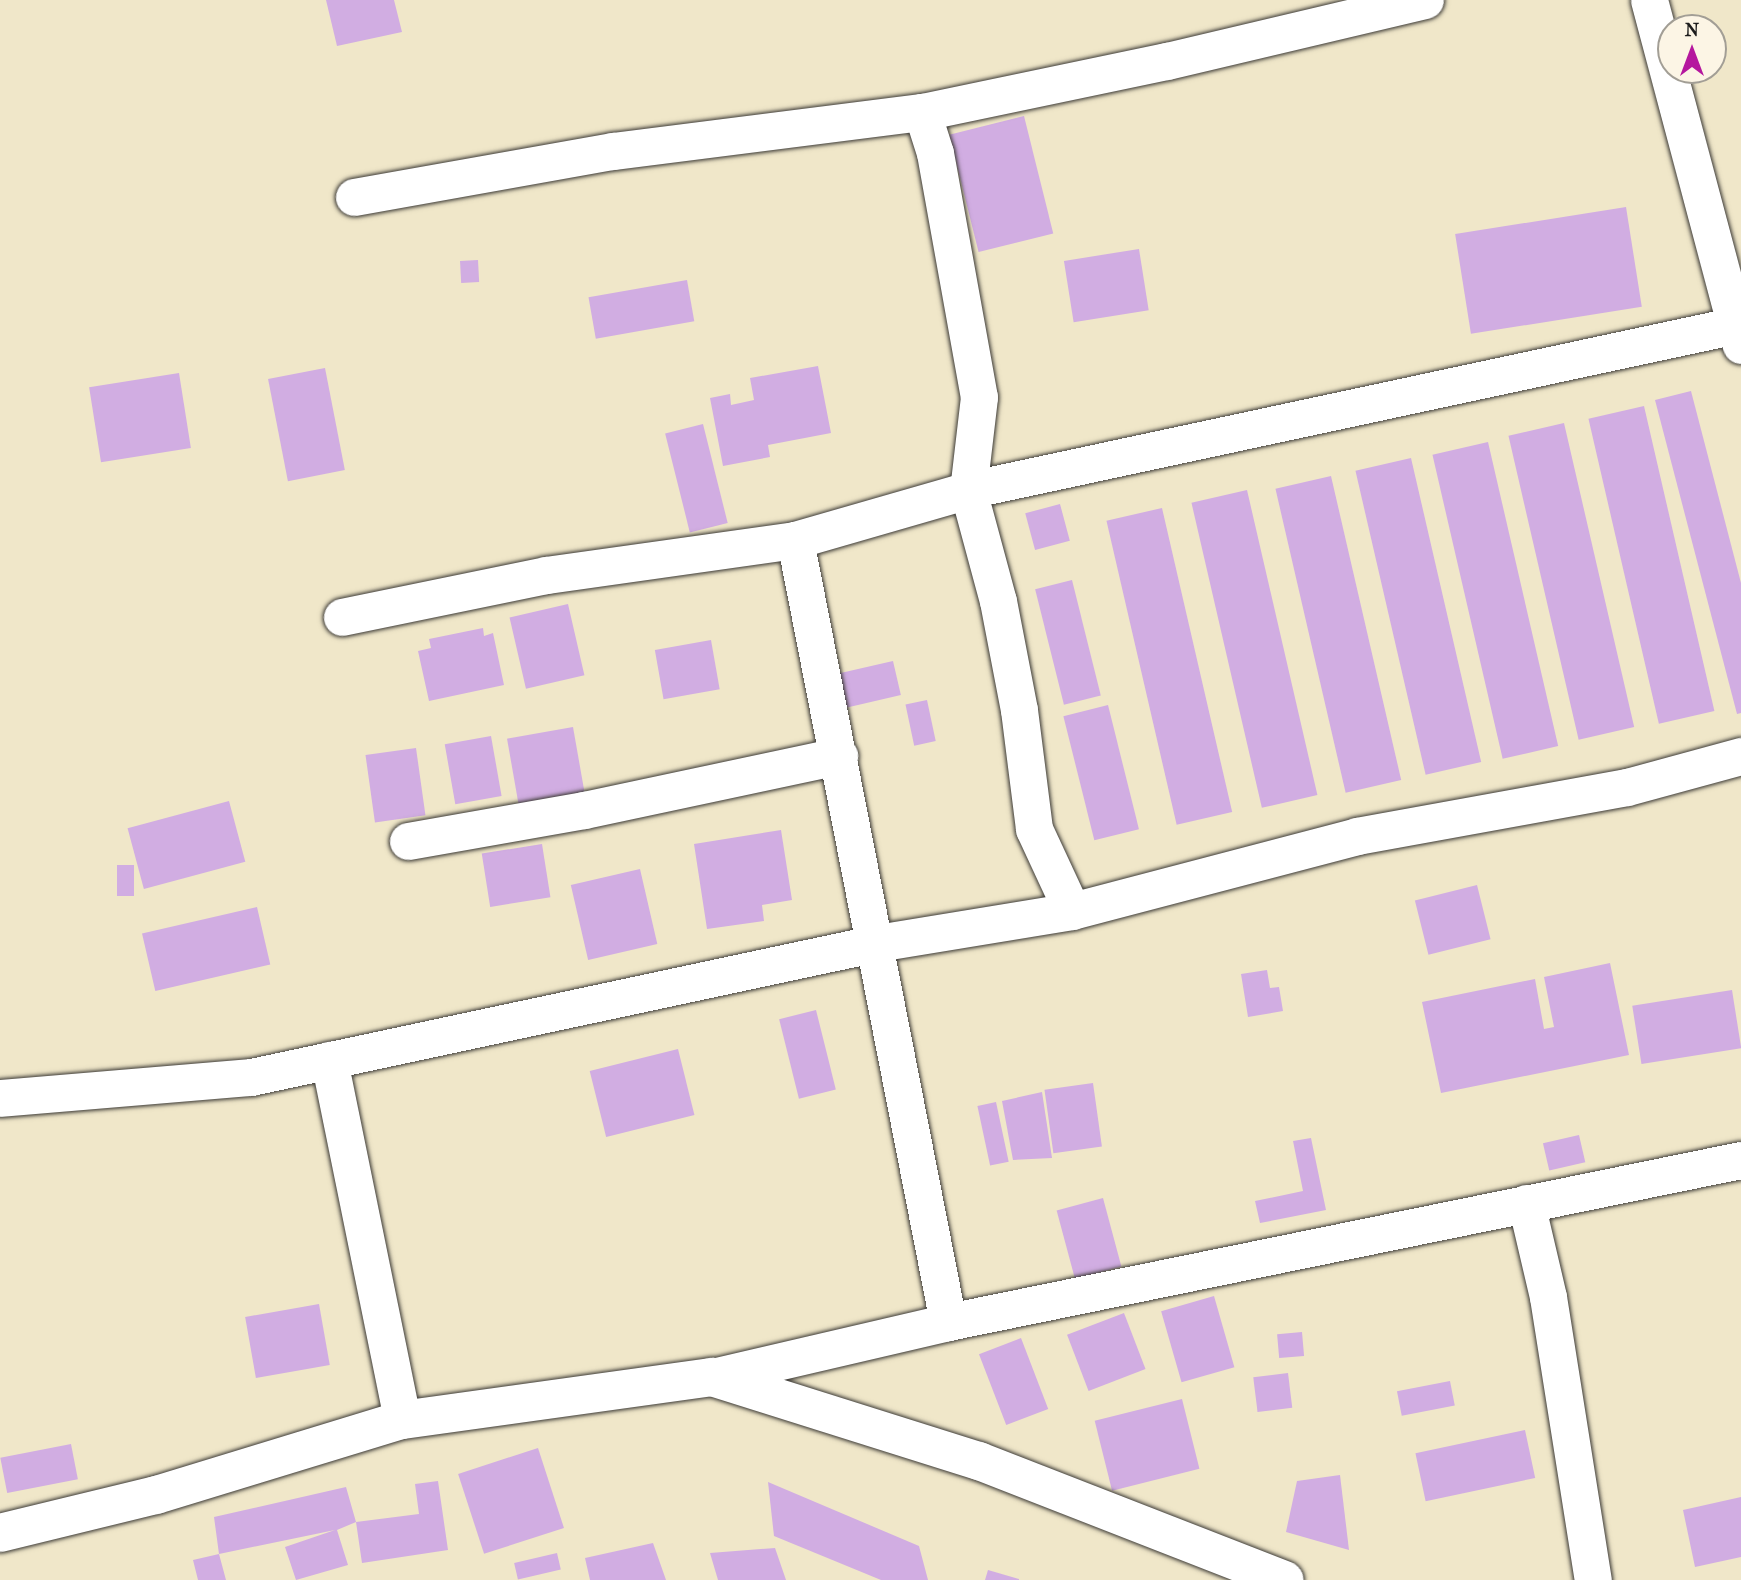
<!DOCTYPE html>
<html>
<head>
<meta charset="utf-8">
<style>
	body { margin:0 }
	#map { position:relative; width:1741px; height:1580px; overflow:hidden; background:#f0e7c9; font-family:"IM FELL French Canon",serif }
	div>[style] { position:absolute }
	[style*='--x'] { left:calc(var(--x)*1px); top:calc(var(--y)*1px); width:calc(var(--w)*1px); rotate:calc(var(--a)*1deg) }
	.building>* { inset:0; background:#d1ade2; transform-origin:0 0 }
	.roads { filter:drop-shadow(0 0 2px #3c3a36) drop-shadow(0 0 2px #3c3a36) }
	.minor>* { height:37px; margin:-18.5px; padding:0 18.5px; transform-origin:18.5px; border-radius:18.5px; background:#fff }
	.tertiary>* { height:38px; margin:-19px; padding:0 19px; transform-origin:19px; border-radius:19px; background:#fff }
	span { translate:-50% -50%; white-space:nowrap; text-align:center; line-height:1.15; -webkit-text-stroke:6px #fcf5e5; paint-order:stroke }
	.north { position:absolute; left:1657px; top:14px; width:70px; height:70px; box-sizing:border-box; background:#fcf5e5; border:2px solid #a29e95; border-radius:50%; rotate:0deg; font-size:19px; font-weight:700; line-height:28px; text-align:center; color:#1c1c1c }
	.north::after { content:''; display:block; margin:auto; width:24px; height:32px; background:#b5179e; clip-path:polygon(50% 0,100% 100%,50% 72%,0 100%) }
</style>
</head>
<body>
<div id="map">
	<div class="building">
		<div style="clip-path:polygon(326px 0,394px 0,402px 32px,337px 46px)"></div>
		<div style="left:1024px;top:116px;width:121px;height:77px;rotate:76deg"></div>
		<div style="left:1626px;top:207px;width:101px;height:173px;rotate:81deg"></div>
		<div style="left:1139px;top:249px;width:62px;height:76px;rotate:81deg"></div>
		<div style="left:478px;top:260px;width:22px;height:18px;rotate:87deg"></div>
		<div style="left:687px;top:280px;width:42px;height:100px;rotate:80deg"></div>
		<div style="clip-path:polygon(818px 366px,831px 433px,768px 445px,770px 457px,723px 466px,710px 398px,730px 394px,731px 405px,754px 400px,750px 378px)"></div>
		<div style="left:325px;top:368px;width:104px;height:58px;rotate:79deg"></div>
		<div style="left:179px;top:373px;width:76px;height:91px;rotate:81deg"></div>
		<div style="clip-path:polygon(1691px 391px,1741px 583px,1741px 713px,1737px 714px,1655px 400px)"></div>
		<div style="left:1644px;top:406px;width:313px;height:57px;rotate:77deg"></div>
		<div style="left:1564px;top:423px;width:312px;height:57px;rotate:77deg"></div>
		<div style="left:703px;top:424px;width:102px;height:39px;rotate:76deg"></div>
		<div style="left:1488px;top:442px;width:312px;height:57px;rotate:77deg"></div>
		<div style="left:1411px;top:458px;width:312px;height:57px;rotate:77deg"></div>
		<div style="left:1331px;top:476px;width:312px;height:57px;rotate:77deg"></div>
		<div style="left:1247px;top:490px;width:313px;height:57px;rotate:77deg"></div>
		<div style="left:1060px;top:504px;width:38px;height:36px;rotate:75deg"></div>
		<div style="left:1162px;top:508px;width:312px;height:57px;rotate:77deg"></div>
		<div style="left:1072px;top:580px;width:119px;height:38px;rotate:76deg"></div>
		<div style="left:568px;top:604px;width:73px;height:60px;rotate:77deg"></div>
		<div style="clip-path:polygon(483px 628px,484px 636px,493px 633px,504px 685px,429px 701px,418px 651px,431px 648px,429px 639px)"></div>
		<div style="left:711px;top:640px;width:50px;height:57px;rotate:80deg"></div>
		<div style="left:893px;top:661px;width:35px;height:65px;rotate:77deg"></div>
		<div style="left:927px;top:700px;width:42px;height:22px;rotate:78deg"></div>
		<div style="left:1108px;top:705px;width:128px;height:46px;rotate:76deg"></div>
		<div style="left:573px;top:727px;width:66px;height:67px;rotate:80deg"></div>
		<div style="left:491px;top:736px;width:61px;height:47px;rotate:80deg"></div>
		<div style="left:416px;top:748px;width:68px;height:51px;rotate:82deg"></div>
		<div style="left:229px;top:801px;width:63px;height:105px;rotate:75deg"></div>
		<div style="clip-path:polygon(781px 830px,792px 900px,762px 905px,764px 921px,707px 929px,694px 844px)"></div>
		<div style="left:542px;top:844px;width:54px;height:61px;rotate:81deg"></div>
		<div style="left:117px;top:865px;width:17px;height:31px"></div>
		<div style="left:640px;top:869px;width:77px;height:71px;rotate:77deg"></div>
		<div style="left:1477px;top:885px;width:56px;height:64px;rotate:76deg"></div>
		<div style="left:257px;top:907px;width:59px;height:118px;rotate:77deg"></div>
		<div style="clip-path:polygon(1610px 963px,1629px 1055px,1441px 1093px,1422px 1002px,1535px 979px,1544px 1029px,1554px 1027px,1544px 977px)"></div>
		<div style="clip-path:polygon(1267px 970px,1270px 988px,1279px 987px,1283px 1011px,1248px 1017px,1241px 974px)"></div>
		<div style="left:1732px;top:990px;width:59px;height:101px;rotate:81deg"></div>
		<div style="left:816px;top:1010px;width:82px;height:38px;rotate:76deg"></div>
		<div style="left:678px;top:1049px;width:68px;height:91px;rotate:76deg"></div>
		<div style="left:1093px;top:1083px;width:64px;height:49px;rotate:82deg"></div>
		<div style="clip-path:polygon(1042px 1092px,1052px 1158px,1013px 1160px,1002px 1101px)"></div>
		<div style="left:996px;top:1102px;width:61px;height:19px;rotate:78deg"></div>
		<div style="left:1579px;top:1135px;width:28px;height:37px;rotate:77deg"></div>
		<div style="clip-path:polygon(1311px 1138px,1326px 1210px,1260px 1223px,1255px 1201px,1303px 1191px,1293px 1141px)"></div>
		<div style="left:1103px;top:1198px;width:71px;height:48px;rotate:75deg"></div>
		<div style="left:1214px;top:1296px;width:74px;height:55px;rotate:74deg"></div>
		<div style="left:319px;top:1304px;width:62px;height:75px;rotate:80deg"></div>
		<div style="left:1124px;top:1313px;width:60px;height:61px;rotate:69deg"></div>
		<div style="left:1302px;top:1332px;width:24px;height:25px;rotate:85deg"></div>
		<div style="left:1021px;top:1338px;width:76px;height:45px;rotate:69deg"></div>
		<div style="left:1288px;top:1373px;width:35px;height:35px;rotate:83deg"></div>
		<div style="left:1450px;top:1381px;width:25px;height:54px;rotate:79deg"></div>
		<div style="left:1182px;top:1399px;width:72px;height:90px;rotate:76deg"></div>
		<div style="left:1525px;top:1430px;width:49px;height:112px;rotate:78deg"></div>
		<div style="left:71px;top:1444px;width:36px;height:72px;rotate:79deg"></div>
		<div style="left:538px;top:1448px;width:84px;height:84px;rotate:72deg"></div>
		<div style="clip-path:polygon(1340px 1475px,1349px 1550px,1286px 1532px,1297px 1481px)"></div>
		<div style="clip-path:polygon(438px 1481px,448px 1550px,362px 1563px,356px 1522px,419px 1514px,415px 1484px)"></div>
		<div style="clip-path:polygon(768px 1482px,919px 1546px,928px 1580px,881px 1580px,774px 1536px)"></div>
		<div style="clip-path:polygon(346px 1487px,356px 1522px,337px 1530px,348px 1565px,296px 1580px,285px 1547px,335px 1530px,219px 1554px,226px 1580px,198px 1580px,193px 1560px,219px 1554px,214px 1517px)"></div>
		<div style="clip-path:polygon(1741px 1497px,1741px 1557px,1695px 1567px,1683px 1510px)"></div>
		<div style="clip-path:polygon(653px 1543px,666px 1580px,590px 1580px,585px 1558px)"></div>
		<div style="clip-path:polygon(775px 1548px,786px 1580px,718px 1580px,710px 1553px)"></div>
		<div style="left:557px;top:1553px;width:17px;height:44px;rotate:77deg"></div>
		<div style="clip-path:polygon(988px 1570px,1019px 1579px,1019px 1580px,985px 1580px)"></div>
	</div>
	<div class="roads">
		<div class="minor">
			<div style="--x:1649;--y:0;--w:357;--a:75.1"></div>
			<div style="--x:922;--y:112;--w:43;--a:72.4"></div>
			<div style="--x:935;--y:153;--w:248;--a:79.8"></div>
			<div style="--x:979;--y:397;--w:94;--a:96.7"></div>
			<div style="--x:968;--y:490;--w:115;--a:74.9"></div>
			<div style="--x:998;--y:601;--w:111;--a:79.1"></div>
			<div style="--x:1019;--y:710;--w:120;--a:82.8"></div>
			<div style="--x:1034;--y:829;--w:90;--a:65.1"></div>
			<div style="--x:354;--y:197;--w:263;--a:-10.1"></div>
			<div style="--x:613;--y:151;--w:311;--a:-7.2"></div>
			<div style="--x:922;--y:112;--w:250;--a:-11.8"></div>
			<div style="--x:1167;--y:61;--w:265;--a:-13.3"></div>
			<div style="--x:795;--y:540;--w:797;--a:78.93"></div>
			<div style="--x:342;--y:617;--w:208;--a:-11.6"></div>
			<div style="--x:546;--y:575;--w:251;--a:-8"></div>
			<div style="--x:795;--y:540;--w:180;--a:-16.1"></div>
			<div style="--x:968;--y:490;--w:791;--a:-12.12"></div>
			<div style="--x:408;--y:841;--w:179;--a:-10"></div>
			<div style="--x:584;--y:810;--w:261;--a:-12"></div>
			<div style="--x:329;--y:1060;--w:367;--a:78.5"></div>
			<div style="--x:0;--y:1098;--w:252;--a:-4.8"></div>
			<div style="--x:251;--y:1077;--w:640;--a:-12.08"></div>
			<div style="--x:877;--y:943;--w:198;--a:-9.3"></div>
			<div style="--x:1072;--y:911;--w:295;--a:-14.7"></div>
			<div style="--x:1357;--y:836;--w:274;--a:-10.3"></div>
			<div style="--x:1627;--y:787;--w:118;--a:-15.2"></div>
			<div style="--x:1526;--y:1203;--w:97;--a:76.8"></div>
			<div style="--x:1548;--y:1297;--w:287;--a:81"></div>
			<div style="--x:712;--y:1377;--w:242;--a:-13.1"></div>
			<div style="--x:948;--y:1322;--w:809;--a:-11.55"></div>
		</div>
		<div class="tertiary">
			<div style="--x:0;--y:1533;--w:161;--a:-13.7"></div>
			<div style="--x:156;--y:1495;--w:257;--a:-17"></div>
			<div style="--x:402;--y:1420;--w:313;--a:-7.9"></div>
			<div style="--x:712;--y:1377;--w:280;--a:17.5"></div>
			<div style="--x:979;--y:1461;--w:328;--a:21.3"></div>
		</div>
	</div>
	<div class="north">N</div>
</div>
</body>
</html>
